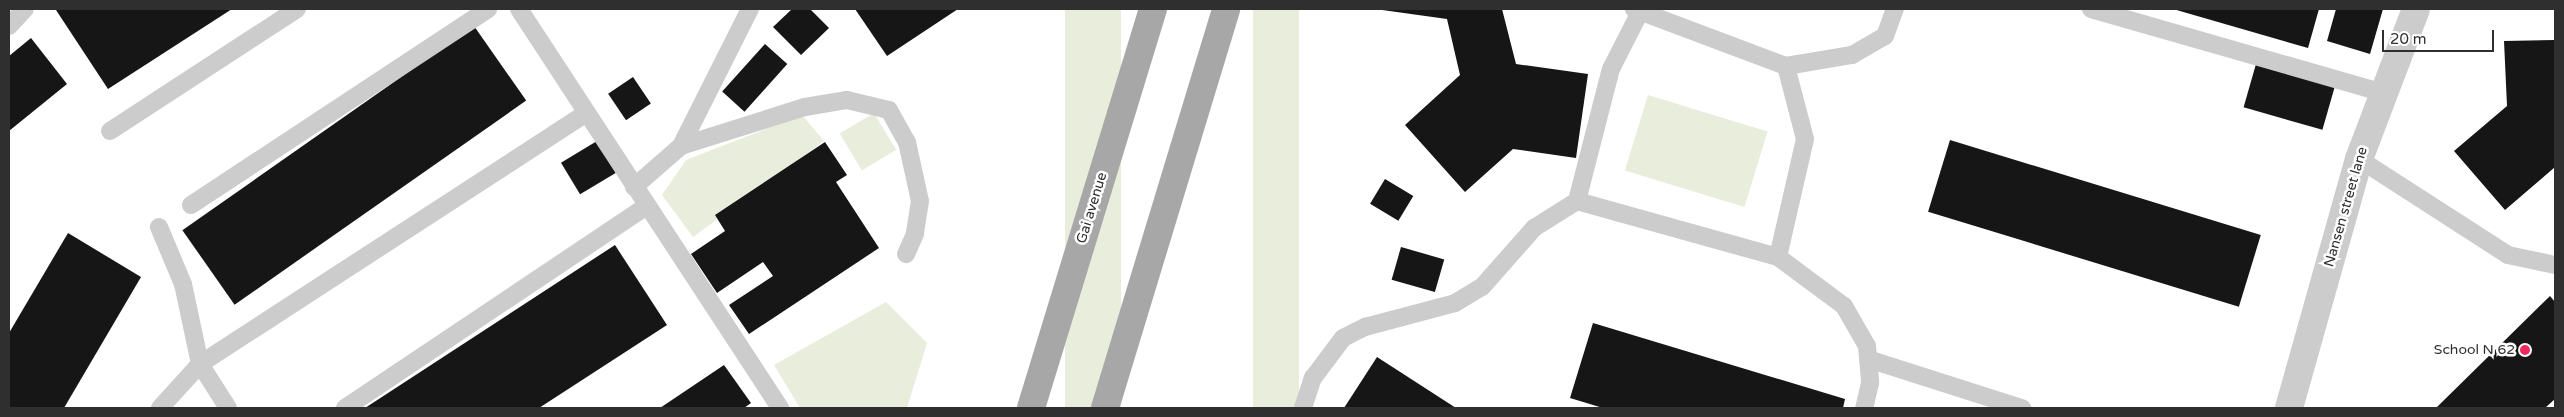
<!DOCTYPE html>
<html>
<head>
<meta charset="utf-8">
<style>
	body { margin:0 }
	#map { position:relative; width:2564px; height:417px; overflow:hidden; background:#fff; font-family:"Varela Round",sans-serif }
	div>[style] { position:absolute }
	[style*='--x'] { left:calc(var(--x)*1px); top:calc(var(--y)*1px); width:calc(var(--w)*1px); rotate:calc(var(--a)*1deg) }
	.green>* { inset:0; background:#e9eddc; transform-origin:0 0 }
	.building>* { inset:0; background:#161616; transform-origin:0 0 }
	.lane>* { height:18px; margin:-9px; padding:0 9px; transform-origin:9px; border-radius:9px; background:#ccc }
	.street>* { height:28px; margin:-14px; padding:0 14px; transform-origin:14px; border-radius:14px; background:#ccc }
	.primary>* { height:28px; margin:-14px; padding:0 14px; transform-origin:14px; border-radius:14px; background:#a7a7a7 }
	.dots>* { width:14px; height:14px; translate:-50% -50%; box-sizing:border-box; border:2px solid #fff; border-radius:50% }
	span { translate:-50% -50%; white-space:nowrap; text-align:center; line-height:1.15; -webkit-text-stroke:5px #fff; paint-order:stroke }
	.street-label { font-size:14px; color:#2f2f2f }
	.poi-label { font-size:14px; color:#2f2f2f }
	.right { translate:-100% -50%; text-align:right }
	.frame { position:absolute; inset:0; border:10px solid #2f2f2f; pointer-events:none }
	.scale { position:absolute; left:2382px; top:30px; width:112px; height:22px; box-sizing:border-box; border:2px solid #2f2f2f; border-top:0; padding-left:6px; font-size:15px; line-height:18px; white-space:nowrap; color:#2f2f2f; -webkit-text-stroke:4px #fff; paint-order:stroke }
</style>
</head>
<body>
<div id="map">
	<div class="green">
		<div style="left:1065px;top:9px;width:56px;height:417px"></div>
		<div style="left:1253px;top:9px;width:46px;height:416px"></div>
		<div style="left:1648px;top:95px;width:125px;height:79px;rotate:17deg"></div>
		<div style="left:874px;top:113px;width:43px;height:40px;rotate:59deg"></div>
		<div style="clip-path:polygon(802px 115px,824px 141px,693px 237px,662px 195px,686px 160px)"></div>
		<div style="clip-path:polygon(886px 302px,927px 343px,907px 408px,800px 408px,774px 365px)"></div>
	</div>
	<div class="building">
		<div style="clip-path:polygon(232px 9px,108px 89px,56px 10px,58px 9px)"></div>
		<div style="clip-path:polygon(792px 9px,810px 9px,829px 28px,801px 55px,773px 27px)"></div>
		<div style="clip-path:polygon(855px 9px,958px 9px,887px 56px)"></div>
		<div style="clip-path:polygon(1375px 9px,1502px 9px,1516px 64px,1588px 74px,1576px 158px,1513px 149px,1465px 192px,1405px 125px,1460px 75px,1447px 19px)"></div>
		<div style="clip-path:polygon(2173px 9px,2319px 9px,2308px 48px)"></div>
		<div style="clip-path:polygon(2336px 9px,2383px 9px,2370px 54px,2327px 41px)"></div>
		<div style="left:474px;top:26px;width:91px;height:356px;rotate:55deg"></div>
		<div style="clip-path:polygon(31px 38px,67px 84px,9px 131px,9px 56px)"></div>
		<div style="clip-path:polygon(2555px 40px,2555px 167px,2505px 210px,2454px 151px,2507px 106px,2504px 41px)"></div>
		<div style="left:765px;top:44px;width:30px;height:64px;rotate:42deg"></div>
		<div style="left:2256px;top:64px;width:82px;height:45px;rotate:16deg"></div>
		<div style="left:633px;top:77px;width:32px;height:30px;rotate:56deg"></div>
		<div style="left:1950px;top:140px;width:325px;height:75px;rotate:17deg"></div>
		<div style="left:597px;top:141px;width:37px;height:42px;rotate:59deg"></div>
		<div style="clip-path:polygon(825px 142px,847px 175px,836px 182px,879px 248px,749px 334px,729px 305px,773px 276px,763px 262px,717px 293px,691px 254px,725px 231px,715px 215px)"></div>
		<div style="left:1385px;top:179px;width:33px;height:29px;rotate:31deg"></div>
		<div style="clip-path:polygon(68px 233px,141px 277px,64px 408px,9px 408px,9px 333px)"></div>
		<div style="clip-path:polygon(615px 245px,667px 325px,539px 408px,365px 408px)"></div>
		<div style="left:1401px;top:247px;width:45px;height:34px;rotate:16deg"></div>
		<div style="clip-path:polygon(2550px 296px,2555px 302px,2555px 399px,2545px 408px,2436px 408px)"></div>
		<div style="clip-path:polygon(1593px 323px,1845px 399px,1843px 408px,1603px 408px,1570px 398px)"></div>
		<div style="clip-path:polygon(1377px 357px,1456px 408px,1344px 408px)"></div>
		<div style="clip-path:polygon(724px 365px,751px 403px,744px 408px,660px 408px)"></div>
	</div>
	<div class="lane">
		<div style="--x:519;--y:9;--w:477;--a:56.8"></div>
		<div style="--x:1634;--y:9;--w:162;--a:20.6"></div>
		<div style="--x:1786;--y:66;--w:67;--a:-9.5"></div>
		<div style="--x:1852;--y:55;--w:38;--a:-30"></div>
		<div style="--x:1885;--y:36;--w:29;--a:-70"></div>
		<div style="--x:2091;--y:9;--w:305;--a:16"></div>
		<div style="--x:9;--y:26;--w:23;--a:-47"></div>
		<div style="--x:110;--y:131;--w:223;--a:-33.1"></div>
		<div style="--x:681;--y:146;--w:130;--a:-17.5"></div>
		<div style="--x:805;--y:107;--w:43;--a:-9.5"></div>
		<div style="--x:847;--y:100;--w:43;--a:13.4"></div>
		<div style="--x:889;--y:110;--w:37;--a:61"></div>
		<div style="--x:907;--y:142;--w:60;--a:77.6"></div>
		<div style="--x:920;--y:201;--w:33;--a:99"></div>
		<div style="--x:915;--y:234;--w:22;--a:114"></div>
		<div style="--x:2359;--y:159;--w:177;--a:32.8"></div>
		<div style="--x:2508;--y:255;--w:48;--a:12"></div>
		<div style="--x:634;--y:187;--w:62;--a:-41.1"></div>
		<div style="--x:681;--y:146;--w:153;--a:-63.3"></div>
		<div style="--x:1577;--y:201;--w:209;--a:15.6"></div>
		<div style="--x:1778;--y:257;--w:82;--a:36.6"></div>
		<div style="--x:1844;--y:306;--w:46;--a:60.1"></div>
		<div style="--x:1867;--y:346;--w:37;--a:85"></div>
		<div style="--x:1870;--y:383;--w:26;--a:103"></div>
		<div style="--x:191;--y:205;--w:356;--a:-33.4"></div>
		<div style="--x:159;--y:227;--w:62;--a:67.2"></div>
		<div style="--x:183;--y:284;--w:82;--a:78"></div>
		<div style="--x:200;--y:364;--w:52;--a:57.5"></div>
		<div style="--x:1778;--y:257;--w:121;--a:-77.1"></div>
		<div style="--x:1805;--y:139;--w:75;--a:-104.6"></div>
		<div style="--x:1868;--y:359;--w:162;--a:17.7"></div>
		<div style="--x:160;--y:408;--w:59;--a:-47.7"></div>
		<div style="--x:200;--y:364;--w:461;--a:-33"></div>
		<div style="--x:345;--y:408;--w:363;--a:-33.8"></div>
		<div style="--x:1303;--y:408;--w:32;--a:-72"></div>
		<div style="--x:1313;--y:378;--w:50;--a:-53.1"></div>
		<div style="--x:1343;--y:338;--w:25;--a:-27"></div>
		<div style="--x:1365;--y:327;--w:93;--a:-14.9"></div>
		<div style="--x:1455;--y:303;--w:31;--a:-31"></div>
		<div style="--x:1482;--y:287;--w:79;--a:-48.6"></div>
		<div style="--x:1534;--y:228;--w:51;--a:-32.1"></div>
		<div style="--x:1577;--y:201;--w:136;--a:-75.6"></div>
		<div style="--x:1611;--y:69;--w:62;--a:-63"></div>
	</div>
	<div class="street">
		<div style="--x:2289;--y:408;--w:259;--a:-74.3"></div>
		<div style="--x:2359;--y:159;--w:160;--a:-69.2"></div>
	</div>
	<div class="primary">
		<div style="--x:1031;--y:408;--w:417;--a:-73"></div>
		<div style="--x:1105;--y:408;--w:417;--a:-73.1"></div>
	</div>
	<div class="dots">
		<div style="left:2525px;top:350px;background:#ef285d"></div>
	</div>
	<div class="street-label">
		<span style="left:2346px;top:207px;rotate:-74deg">Nansen street lane</span>
		<span style="left:1092px;top:208px;rotate:-73deg">Gai avenue</span>
	</div>
	<div class="poi-label">
		<span class="right" style="left:2515px;top:350px">School N 62</span>
	</div>
	<div class="frame"></div>
	<div class="scale">20 m</div>
</div>
</body>
</html>
